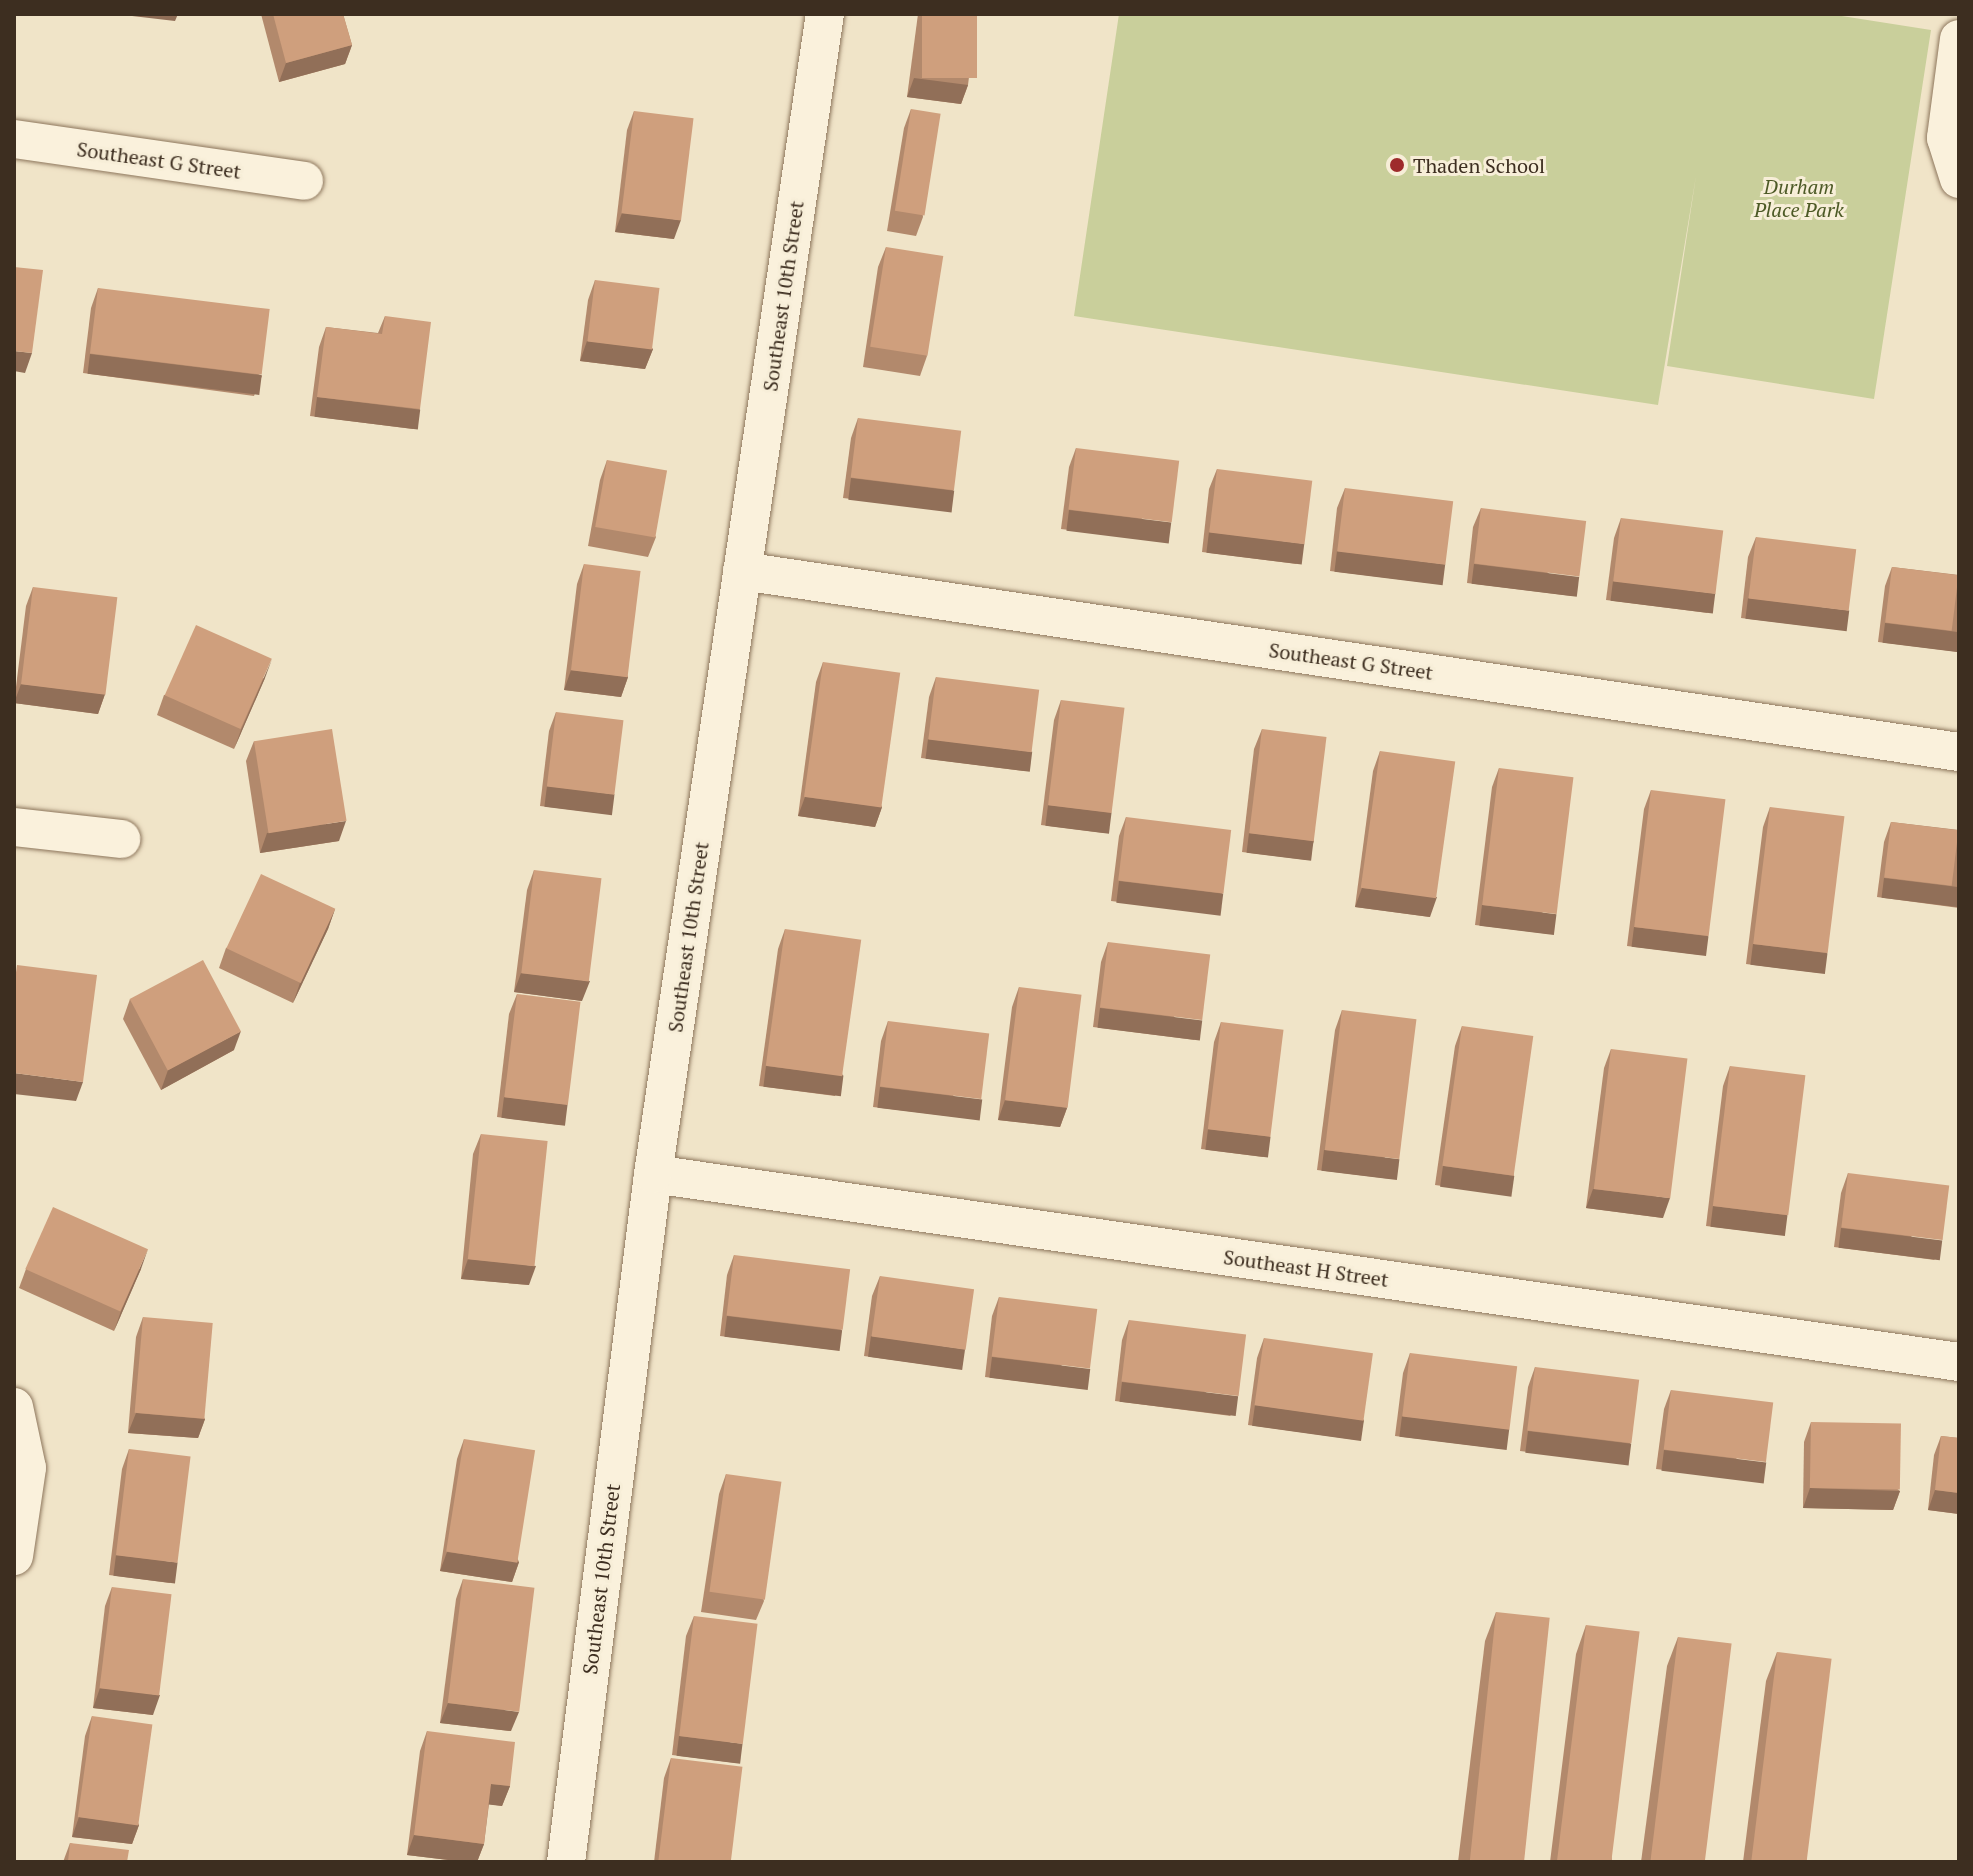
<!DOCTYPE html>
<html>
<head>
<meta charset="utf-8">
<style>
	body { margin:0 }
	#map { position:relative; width:1973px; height:1876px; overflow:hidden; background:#f0e4c8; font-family:"PT Serif",serif }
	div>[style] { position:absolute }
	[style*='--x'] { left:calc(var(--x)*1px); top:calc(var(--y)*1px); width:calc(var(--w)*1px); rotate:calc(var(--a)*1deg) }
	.green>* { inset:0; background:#c9cf9b }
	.roads { filter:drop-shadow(0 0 2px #8d765c) drop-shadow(0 0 2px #8d765c) }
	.minor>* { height:38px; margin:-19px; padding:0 19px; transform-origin:19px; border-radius:19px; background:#faf1dc }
	.wall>* { inset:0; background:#b2896c }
	.shaded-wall>* { inset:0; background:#916f58; transform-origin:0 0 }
	.building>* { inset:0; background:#cf9f7d; transform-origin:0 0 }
	.dots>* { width:22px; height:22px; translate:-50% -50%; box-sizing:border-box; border:4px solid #f7eed8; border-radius:50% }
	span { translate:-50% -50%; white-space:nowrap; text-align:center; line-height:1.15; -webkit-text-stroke:6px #f7eed8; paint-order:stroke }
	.street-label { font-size:20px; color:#3d2e20 }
	.poi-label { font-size:20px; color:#3d2e20 }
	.left { translate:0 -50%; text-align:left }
	.park-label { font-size:20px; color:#4d5a26; font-style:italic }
	.frame { position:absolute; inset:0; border:16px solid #3d2e20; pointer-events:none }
</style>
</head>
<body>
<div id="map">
	<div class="green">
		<div style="clip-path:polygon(1119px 14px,1829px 14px,1931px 30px,1874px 399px,1667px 366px,1696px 176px,1658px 405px,1074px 316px)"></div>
	</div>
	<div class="roads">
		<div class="minor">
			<div style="--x:1959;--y:39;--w:100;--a:97.5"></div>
			<div style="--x:1946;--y:138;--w:43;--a:72.4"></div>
			<div style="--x:14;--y:139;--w:293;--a:8.2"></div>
			<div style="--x:742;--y:571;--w:1230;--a:8.46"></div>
			<div style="--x:14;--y:827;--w:108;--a:6.4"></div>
			<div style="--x:653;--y:1174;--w:1319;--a:8.19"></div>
			<div style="--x:14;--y:1407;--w:62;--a:78"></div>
			<div style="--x:27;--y:1468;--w:89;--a:98.4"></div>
			<div style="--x:566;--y:1862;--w:693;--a:-82.79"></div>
			<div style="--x:653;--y:1174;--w:1173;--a:-81.57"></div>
		</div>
	</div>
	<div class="wall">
		<div style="clip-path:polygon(261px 14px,343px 14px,352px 45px,345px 64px,279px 82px)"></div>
		<div style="clip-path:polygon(918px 14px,977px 14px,968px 85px,961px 104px,907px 97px)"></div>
		<div style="clip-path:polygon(911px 109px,923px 217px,916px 236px,887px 231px,904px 128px)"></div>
		<div style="clip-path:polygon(634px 111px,674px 239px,615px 232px,627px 130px)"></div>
		<div style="clip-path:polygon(886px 247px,927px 356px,920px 376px,863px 367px,878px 267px)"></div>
		<div style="clip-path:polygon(595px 280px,653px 349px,645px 369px,580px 361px,588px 300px)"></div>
		<div style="clip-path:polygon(98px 288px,262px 376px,254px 396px,83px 373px,91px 308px)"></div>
		<div style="clip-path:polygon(385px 316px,420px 409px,413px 429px,310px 416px,319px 347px,326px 327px,378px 333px)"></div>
		<div style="clip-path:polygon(858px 418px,954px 491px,947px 511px,843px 498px,851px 438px)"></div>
		<div style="clip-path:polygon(1076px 448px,1164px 542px,1061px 529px,1069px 467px)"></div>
		<div style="clip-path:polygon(607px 460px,656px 537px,648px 557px,588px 546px,600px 480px)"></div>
		<div style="clip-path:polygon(1217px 469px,1297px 564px,1202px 552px,1209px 489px)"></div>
		<div style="clip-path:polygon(1345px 488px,1438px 584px,1330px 571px,1337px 508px)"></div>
		<div style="clip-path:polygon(1481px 508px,1572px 596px,1467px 583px,1473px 527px)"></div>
		<div style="clip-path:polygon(1621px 518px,1708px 613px,1606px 600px,1614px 538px)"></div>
		<div style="clip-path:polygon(1756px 537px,1842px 630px,1741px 618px,1748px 557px)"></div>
		<div style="clip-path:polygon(584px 564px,628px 677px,621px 697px,564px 690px,577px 584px)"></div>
		<div style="clip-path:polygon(1892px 567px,1959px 575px,1959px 652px,1878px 642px,1885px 586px)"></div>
		<div style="clip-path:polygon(33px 587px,105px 694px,98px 714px,14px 703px,26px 606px)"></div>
		<div style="clip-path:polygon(823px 662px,882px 807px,875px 827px,798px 816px,816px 682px)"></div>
		<div style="clip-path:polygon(936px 677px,1024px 771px,921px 758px,929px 697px)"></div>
		<div style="clip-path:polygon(265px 678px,234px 749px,157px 715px,164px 695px)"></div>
		<div style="clip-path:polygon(1061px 700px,1111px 813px,1104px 833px,1041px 825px,1054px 720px)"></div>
		<div style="clip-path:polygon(556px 712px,608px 814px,540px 806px,549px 731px)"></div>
		<div style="clip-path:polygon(1262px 729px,1314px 841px,1307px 860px,1242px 852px,1254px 749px)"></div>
		<div style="clip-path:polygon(254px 741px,339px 841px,260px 853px,246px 761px)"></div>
		<div style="clip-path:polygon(1380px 751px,1430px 917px,1355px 907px,1373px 771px)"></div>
		<div style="clip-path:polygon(1499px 768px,1549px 934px,1475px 925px,1492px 787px)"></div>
		<div style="clip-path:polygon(1651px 790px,1708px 936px,1701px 955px,1627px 946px,1644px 809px)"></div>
		<div style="clip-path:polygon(1770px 807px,1827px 953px,1820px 973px,1746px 964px,1763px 827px)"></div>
		<div style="clip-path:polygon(1126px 817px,1223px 894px,1215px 914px,1111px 901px,1119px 836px)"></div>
		<div style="clip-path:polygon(1891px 822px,1959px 830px,1959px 908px,1877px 897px,1884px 842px)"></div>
		<div style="clip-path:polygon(534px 870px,582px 1001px,514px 992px,527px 890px)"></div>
		<div style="clip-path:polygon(335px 909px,328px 929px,293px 1003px,219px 968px,226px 948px)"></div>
		<div style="clip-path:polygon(785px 929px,843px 1076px,835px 1096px,759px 1086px,778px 949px)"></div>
		<div style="clip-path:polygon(1108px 942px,1195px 1040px,1093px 1027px,1101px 962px)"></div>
		<div style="clip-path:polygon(1019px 987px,1067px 1108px,1060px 1127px,998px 1120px,1012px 1007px)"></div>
		<div style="clip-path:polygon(517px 994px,567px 1105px,560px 1125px,497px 1117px,509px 1014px)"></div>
		<div style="clip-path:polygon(130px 999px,234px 1050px,161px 1090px,123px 1019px)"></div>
		<div style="clip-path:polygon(1342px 1010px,1391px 1179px,1317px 1170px,1335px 1030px)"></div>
		<div style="clip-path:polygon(888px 1021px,974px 1119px,873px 1107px,881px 1041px)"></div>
		<div style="clip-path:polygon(1221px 1022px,1270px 1137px,1263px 1157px,1201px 1149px,1214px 1042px)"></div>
		<div style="clip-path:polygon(1462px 1026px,1514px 1176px,1507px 1195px,1435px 1185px,1455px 1046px)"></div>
		<div style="clip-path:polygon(1611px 1049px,1663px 1218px,1586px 1208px,1604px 1068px)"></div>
		<div style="clip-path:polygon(1730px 1066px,1787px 1215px,1780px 1235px,1706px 1226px,1723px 1086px)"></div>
		<div style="clip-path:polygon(481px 1134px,529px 1285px,461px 1279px,473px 1154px)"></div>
		<div style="clip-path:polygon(1848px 1173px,1935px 1260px,1834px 1247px,1841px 1193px)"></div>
		<div style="clip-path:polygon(734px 1255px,842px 1330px,835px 1350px,720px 1336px,727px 1275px)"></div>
		<div style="clip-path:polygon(26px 1269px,141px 1269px,114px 1331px,19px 1288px)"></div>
		<div style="clip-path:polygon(880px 1276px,958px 1369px,864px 1356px,872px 1296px)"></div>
		<div style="clip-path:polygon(999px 1297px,1083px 1389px,985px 1377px,992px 1316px)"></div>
		<div style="clip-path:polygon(143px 1317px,205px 1419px,198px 1438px,128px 1433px,136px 1337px)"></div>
		<div style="clip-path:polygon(1129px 1320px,1231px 1416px,1115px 1401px,1122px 1340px)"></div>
		<div style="clip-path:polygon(1264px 1338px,1364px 1420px,1357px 1440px,1248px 1425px,1257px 1358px)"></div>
		<div style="clip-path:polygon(1410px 1353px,1509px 1429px,1502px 1449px,1395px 1436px,1403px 1373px)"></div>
		<div style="clip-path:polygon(1535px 1367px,1631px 1444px,1624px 1464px,1520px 1451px,1528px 1387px)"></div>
		<div style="clip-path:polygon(1671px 1390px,1759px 1482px,1656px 1469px,1664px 1409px)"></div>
		<div style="clip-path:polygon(1811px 1422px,1900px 1491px,1893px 1510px,1803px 1508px,1804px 1442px)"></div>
		<div style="clip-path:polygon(1941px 1436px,1959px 1438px,1959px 1514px,1928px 1510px,1934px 1455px)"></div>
		<div style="clip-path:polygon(464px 1439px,519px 1562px,512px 1582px,440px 1571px,457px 1459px)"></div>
		<div style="clip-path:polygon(129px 1449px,170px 1583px,109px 1575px,122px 1469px)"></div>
		<div style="clip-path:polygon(726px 1474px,764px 1601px,756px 1620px,701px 1612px,719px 1494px)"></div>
		<div style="clip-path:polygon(463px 1579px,511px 1731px,440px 1723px,456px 1599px)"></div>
		<div style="clip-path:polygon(112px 1587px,153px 1715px,93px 1708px,105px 1606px)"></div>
		<div style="clip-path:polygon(1496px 1612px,1521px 1862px,1458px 1862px,1485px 1641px)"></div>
		<div style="clip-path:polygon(694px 1616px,736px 1763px,672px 1755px,686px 1636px)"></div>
		<div style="clip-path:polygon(1586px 1625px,1612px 1862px,1550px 1862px,1576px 1654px)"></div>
		<div style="clip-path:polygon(1678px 1637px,1703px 1862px,1641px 1862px,1667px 1666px)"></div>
		<div style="clip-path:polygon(1777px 1652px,1806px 1862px,1743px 1862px,1766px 1681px)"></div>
		<div style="clip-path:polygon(92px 1716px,139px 1825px,132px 1844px,72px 1837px,85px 1736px)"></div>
		<div style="clip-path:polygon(427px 1731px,510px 1786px,502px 1806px,489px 1804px,484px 1844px,477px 1862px,465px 1862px,407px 1855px,420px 1751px)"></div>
		<div style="clip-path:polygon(671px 1758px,731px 1862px,654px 1862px,664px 1778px)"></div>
		<div style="clip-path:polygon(70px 1843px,127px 1862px,63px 1862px)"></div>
	</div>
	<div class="shaded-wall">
		<div style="clip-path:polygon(115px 14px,178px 14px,175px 21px)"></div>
		<div style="clip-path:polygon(352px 45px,345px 64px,279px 82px,286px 63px)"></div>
		<div style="clip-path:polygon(914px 78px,968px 85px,961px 104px,907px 97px)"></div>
		<div style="clip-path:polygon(622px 213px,681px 220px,674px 239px,615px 232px)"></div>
		<div style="clip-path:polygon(587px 341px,653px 349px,645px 369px,580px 361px)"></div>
		<div style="clip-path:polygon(14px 351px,32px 353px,25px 373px,14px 371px)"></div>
		<div style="left:90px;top:354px;width:173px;height:20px;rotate:7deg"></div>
		<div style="left:317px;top:397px;width:104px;height:20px;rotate:7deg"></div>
		<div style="left:851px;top:478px;width:104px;height:22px;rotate:7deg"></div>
		<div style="left:1069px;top:510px;width:103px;height:21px;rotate:7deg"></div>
		<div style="left:1209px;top:532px;width:96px;height:21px;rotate:7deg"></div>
		<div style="left:1337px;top:551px;width:109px;height:21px;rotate:7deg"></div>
		<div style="left:1474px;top:564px;width:106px;height:20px;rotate:7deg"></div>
		<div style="left:1613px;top:581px;width:103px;height:20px;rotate:7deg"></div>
		<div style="left:1748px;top:598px;width:102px;height:21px;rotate:7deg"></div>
		<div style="left:1885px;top:623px;width:75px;height:20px;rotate:7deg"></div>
		<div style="clip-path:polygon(272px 659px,265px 678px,234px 749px,241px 730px)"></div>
		<div style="clip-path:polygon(571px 670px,628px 677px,621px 697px,564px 690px)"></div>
		<div style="clip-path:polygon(21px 684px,105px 694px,98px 714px,14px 703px)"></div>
		<div style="left:928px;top:739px;width:105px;height:20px;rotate:7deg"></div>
		<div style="left:547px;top:786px;width:68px;height:21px;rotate:7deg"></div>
		<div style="clip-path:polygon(805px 797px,882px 807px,875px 827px,798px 816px)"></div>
		<div style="left:1048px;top:805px;width:64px;height:21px;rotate:7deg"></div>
		<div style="clip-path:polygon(346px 821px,339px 841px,260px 853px,267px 833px)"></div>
		<div style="left:1249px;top:833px;width:65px;height:20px;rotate:7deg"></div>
		<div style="left:1884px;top:878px;width:76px;height:20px;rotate:7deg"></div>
		<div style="left:1119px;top:881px;width:105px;height:22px;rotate:7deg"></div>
		<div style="clip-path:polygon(1362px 888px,1437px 897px,1430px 917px,1355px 907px)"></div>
		<div style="left:1482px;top:905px;width:75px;height:21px;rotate:7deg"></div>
		<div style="clip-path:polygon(335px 909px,328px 929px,293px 1003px,300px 983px)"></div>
		<div style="left:1634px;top:927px;width:75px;height:20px;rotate:7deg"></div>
		<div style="left:1753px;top:944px;width:75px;height:21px;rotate:7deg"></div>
		<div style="clip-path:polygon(521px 973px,590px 981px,582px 1001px,514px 992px)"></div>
		<div style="left:1100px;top:1008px;width:103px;height:20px;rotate:7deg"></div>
		<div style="clip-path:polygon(241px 1031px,234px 1050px,161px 1090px,168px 1070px)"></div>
		<div style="left:766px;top:1066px;width:78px;height:21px;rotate:7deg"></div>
		<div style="clip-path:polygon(14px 1073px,83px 1082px,76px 1101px,14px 1094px)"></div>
		<div style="left:880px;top:1087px;width:103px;height:21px;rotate:7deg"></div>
		<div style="left:504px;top:1097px;width:64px;height:21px;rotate:7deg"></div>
		<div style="clip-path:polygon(1005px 1100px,1067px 1108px,1060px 1127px,998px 1120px)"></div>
		<div style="left:1208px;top:1129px;width:63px;height:21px;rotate:7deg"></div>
		<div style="left:1324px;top:1150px;width:76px;height:21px;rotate:7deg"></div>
		<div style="left:1443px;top:1166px;width:72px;height:21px;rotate:8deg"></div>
		<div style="clip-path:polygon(1593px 1189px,1670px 1198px,1663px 1218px,1586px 1208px)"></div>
		<div style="left:1713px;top:1206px;width:75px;height:21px;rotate:7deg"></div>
		<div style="left:1841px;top:1228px;width:102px;height:20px;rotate:7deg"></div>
		<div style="clip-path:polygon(148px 1249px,141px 1269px,114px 1331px,121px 1311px)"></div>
		<div style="clip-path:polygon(468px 1259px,536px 1266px,529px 1285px,461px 1279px)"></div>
		<div style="left:727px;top:1316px;width:116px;height:21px;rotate:7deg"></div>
		<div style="left:871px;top:1336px;width:95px;height:21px;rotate:8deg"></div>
		<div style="left:992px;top:1357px;width:99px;height:21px;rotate:7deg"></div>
		<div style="left:1122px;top:1382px;width:117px;height:20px;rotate:7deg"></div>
		<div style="left:1255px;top:1405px;width:110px;height:21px;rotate:8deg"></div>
		<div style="clip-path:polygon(136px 1413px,205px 1419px,198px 1438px,128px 1433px)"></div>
		<div style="left:1402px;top:1416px;width:108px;height:21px;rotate:7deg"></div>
		<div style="left:1528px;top:1431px;width:104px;height:22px;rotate:7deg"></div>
		<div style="left:1664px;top:1450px;width:103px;height:21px;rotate:7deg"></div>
		<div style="clip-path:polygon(1810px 1488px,1900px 1491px,1893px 1510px,1803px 1508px)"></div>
		<div style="clip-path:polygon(1935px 1490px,1959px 1493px,1959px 1514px,1928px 1510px)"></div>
		<div style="clip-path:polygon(447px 1552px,519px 1562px,512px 1582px,440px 1571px)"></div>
		<div style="left:116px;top:1555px;width:62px;height:21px;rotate:7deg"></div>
		<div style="clip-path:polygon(100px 1688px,160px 1695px,153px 1715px,93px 1708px)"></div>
		<div style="clip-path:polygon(448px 1703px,519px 1712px,511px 1731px,440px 1723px)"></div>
		<div style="left:679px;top:1736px;width:64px;height:20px;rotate:7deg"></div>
		<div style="clip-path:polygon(491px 1784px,510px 1786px,502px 1806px,484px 1804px)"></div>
		<div style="clip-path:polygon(79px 1817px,139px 1825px,132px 1844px,72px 1837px)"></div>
		<div style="clip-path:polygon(414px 1835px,484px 1844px,477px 1862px,465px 1862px,407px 1855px)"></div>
	</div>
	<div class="building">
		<div style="clip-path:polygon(273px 14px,343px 14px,352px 45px,286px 63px)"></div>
		<div style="left:922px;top:14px;width:55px;height:64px"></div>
		<div style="left:911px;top:109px;width:30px;height:103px;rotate:9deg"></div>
		<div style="left:634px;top:111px;width:60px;height:103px;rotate:7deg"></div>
		<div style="left:886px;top:247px;width:58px;height:101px;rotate:9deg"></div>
		<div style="clip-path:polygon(14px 267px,43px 270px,32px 353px,14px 351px)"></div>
		<div style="left:595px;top:280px;width:65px;height:62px;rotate:7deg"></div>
		<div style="left:98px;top:288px;width:173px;height:66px;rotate:7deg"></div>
		<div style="clip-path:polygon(385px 316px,431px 322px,420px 409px,317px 397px,326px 327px,382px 334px)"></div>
		<div style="left:858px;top:418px;width:104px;height:60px;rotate:7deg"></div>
		<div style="left:1076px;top:448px;width:104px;height:62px;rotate:7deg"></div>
		<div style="left:607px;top:460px;width:61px;height:68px;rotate:10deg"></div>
		<div style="left:1217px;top:469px;width:96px;height:64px;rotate:7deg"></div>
		<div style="left:1345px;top:488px;width:109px;height:64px;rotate:7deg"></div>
		<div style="left:1481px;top:508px;width:106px;height:56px;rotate:7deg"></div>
		<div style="left:1621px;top:518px;width:103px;height:64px;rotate:7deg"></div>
		<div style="left:1756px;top:537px;width:101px;height:62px;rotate:7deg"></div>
		<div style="left:584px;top:564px;width:57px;height:107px;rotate:7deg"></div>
		<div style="left:1892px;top:567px;width:67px;height:56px;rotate:7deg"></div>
		<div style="left:33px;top:587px;width:85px;height:98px;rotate:7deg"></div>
		<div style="left:196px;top:625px;width:83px;height:77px;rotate:24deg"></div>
		<div style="left:823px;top:662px;width:78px;height:136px;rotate:8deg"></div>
		<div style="left:936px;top:677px;width:104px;height:63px;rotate:7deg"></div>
		<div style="left:1061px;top:700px;width:64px;height:106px;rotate:7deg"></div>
		<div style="left:556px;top:712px;width:68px;height:75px;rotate:7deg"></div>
		<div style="left:332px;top:729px;width:93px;height:79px;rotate:81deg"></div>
		<div style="left:1262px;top:729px;width:65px;height:105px;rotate:7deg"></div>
		<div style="left:1380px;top:751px;width:76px;height:138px;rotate:8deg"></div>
		<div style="left:1499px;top:768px;width:75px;height:138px;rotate:7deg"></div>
		<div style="left:1651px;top:790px;width:75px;height:138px;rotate:7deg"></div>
		<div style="left:1770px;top:807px;width:75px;height:138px;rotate:7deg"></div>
		<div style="left:1126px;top:817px;width:106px;height:64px;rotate:7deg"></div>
		<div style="left:1891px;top:822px;width:68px;height:56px;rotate:7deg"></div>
		<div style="left:534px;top:870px;width:68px;height:104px;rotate:7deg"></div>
		<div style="left:261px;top:874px;width:82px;height:82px;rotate:25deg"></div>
		<div style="left:785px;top:929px;width:77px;height:138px;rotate:8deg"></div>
		<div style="left:1108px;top:942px;width:103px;height:66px;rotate:7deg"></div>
		<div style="left:203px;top:960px;width:81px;height:83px;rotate:62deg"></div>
		<div style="clip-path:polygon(17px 965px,97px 975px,83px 1082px,14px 1073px,14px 988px)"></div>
		<div style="left:1019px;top:987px;width:63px;height:114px;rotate:7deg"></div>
		<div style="left:517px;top:994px;width:64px;height:104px;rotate:7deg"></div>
		<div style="left:1342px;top:1010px;width:75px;height:141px;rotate:7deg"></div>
		<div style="left:888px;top:1021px;width:102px;height:66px;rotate:7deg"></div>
		<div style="left:1221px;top:1022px;width:63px;height:108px;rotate:7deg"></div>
		<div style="left:1462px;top:1026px;width:72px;height:141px;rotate:8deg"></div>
		<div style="left:1611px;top:1049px;width:77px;height:141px;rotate:7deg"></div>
		<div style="left:1730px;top:1066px;width:76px;height:141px;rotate:7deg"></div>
		<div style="left:481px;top:1134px;width:67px;height:126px;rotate:6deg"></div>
		<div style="left:1848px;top:1173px;width:102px;height:55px;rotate:7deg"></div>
		<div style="left:53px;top:1207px;width:104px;height:68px;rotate:24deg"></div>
		<div style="left:734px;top:1255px;width:117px;height:61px;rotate:7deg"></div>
		<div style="left:880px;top:1276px;width:95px;height:61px;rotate:8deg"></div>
		<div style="left:999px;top:1297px;width:99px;height:60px;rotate:7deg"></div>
		<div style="left:143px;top:1317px;width:70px;height:96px;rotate:5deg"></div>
		<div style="left:1129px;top:1320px;width:118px;height:62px;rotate:7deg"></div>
		<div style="left:1264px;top:1338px;width:110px;height:68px;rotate:8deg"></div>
		<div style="left:1410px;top:1353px;width:108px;height:64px;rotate:7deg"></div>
		<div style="left:1535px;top:1367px;width:105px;height:64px;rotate:7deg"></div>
		<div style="left:1671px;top:1390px;width:103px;height:60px;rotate:7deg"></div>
		<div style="left:1811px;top:1422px;width:90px;height:66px;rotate:1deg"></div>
		<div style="clip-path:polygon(1941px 1436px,1959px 1438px,1959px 1493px,1935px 1490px)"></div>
		<div style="left:464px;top:1439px;width:72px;height:114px;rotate:9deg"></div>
		<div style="left:129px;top:1449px;width:62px;height:107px;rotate:7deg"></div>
		<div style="left:726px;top:1474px;width:56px;height:119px;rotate:8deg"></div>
		<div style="left:463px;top:1579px;width:72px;height:125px;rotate:7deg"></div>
		<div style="left:112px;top:1587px;width:60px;height:102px;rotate:7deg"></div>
		<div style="left:1496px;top:1612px;width:54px;height:252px;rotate:6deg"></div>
		<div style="left:694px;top:1616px;width:64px;height:121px;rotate:7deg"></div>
		<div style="left:1586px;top:1625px;width:54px;height:239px;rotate:7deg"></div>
		<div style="left:1678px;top:1637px;width:54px;height:227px;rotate:7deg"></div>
		<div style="left:1777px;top:1652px;width:55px;height:212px;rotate:7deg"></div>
		<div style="left:92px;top:1716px;width:61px;height:102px;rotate:8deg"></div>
		<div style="clip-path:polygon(427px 1731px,515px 1742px,510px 1786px,491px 1784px,484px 1844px,414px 1835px)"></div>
		<div style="left:671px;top:1758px;width:72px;height:105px;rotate:7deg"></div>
		<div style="clip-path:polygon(70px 1843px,129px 1850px,127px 1862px,68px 1862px)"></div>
	</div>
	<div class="dots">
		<div style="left:1397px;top:165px;background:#9e2a2b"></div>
	</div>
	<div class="street-label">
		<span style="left:159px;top:160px;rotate:8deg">Southeast G Street</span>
		<span style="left:783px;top:296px;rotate:-82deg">Southeast 10th Street</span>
		<span style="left:1351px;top:661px;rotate:8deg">Southeast G Street</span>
		<span style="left:688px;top:937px;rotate:-82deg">Southeast 10th Street</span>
		<span style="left:1306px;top:1268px;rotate:8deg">Southeast H Street</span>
		<span style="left:601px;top:1579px;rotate:-83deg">Southeast 10th Street</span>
	</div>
	<div class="poi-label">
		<span class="left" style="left:1413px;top:165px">Thaden School</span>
	</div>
	<div class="park-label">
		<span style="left:1799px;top:198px">Durham<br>Place Park</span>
	</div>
	<div class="frame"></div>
</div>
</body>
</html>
